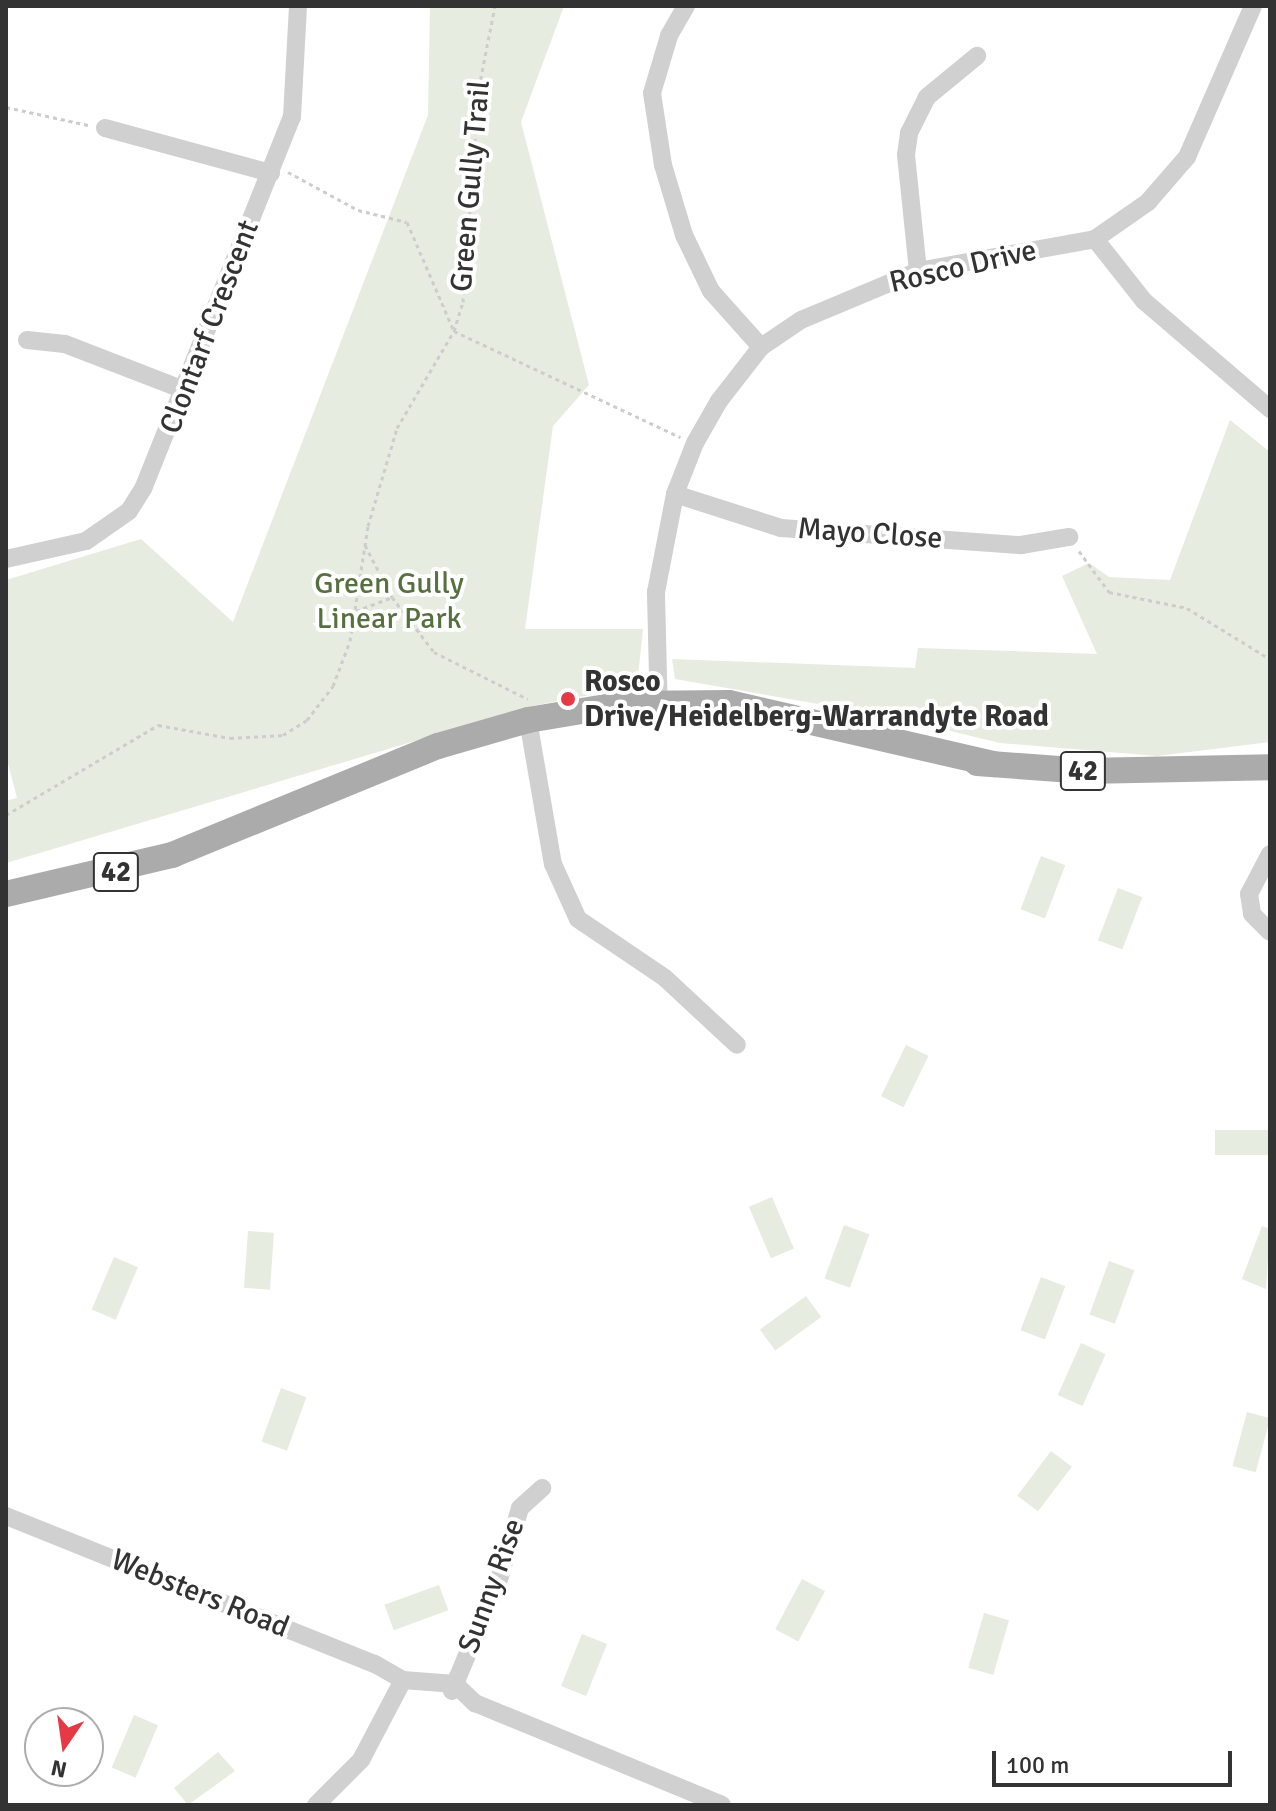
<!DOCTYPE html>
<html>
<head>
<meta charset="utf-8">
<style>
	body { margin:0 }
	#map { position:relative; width:1276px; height:1811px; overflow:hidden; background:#fff; font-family:Signika,sans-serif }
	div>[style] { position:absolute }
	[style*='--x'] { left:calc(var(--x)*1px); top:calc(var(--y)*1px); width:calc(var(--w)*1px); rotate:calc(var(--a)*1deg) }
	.green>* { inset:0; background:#e6ecdf; transform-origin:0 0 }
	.path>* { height:3px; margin-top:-1.5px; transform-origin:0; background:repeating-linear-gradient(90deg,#cdcdcd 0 4px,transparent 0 8px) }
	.street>* { height:18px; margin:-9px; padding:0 9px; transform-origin:9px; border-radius:9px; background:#d0d0d0 }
	.primary>* { height:26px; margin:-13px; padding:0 13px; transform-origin:13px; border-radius:13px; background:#ababab }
	.dots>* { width:22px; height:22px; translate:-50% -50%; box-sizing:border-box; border:4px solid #fff; border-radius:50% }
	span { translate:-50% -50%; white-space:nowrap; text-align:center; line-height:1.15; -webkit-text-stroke:8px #fff; paint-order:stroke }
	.shield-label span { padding:2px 6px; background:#fff; border:2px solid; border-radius:6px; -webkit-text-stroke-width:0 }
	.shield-label { font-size:28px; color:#333; font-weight:700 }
	.street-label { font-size:30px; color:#333 }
	.park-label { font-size:30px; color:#56703f }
	.poi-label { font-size:30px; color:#333; font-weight:700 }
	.left { translate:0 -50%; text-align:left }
	.frame { position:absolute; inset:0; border:8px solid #333; pointer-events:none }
	.north { position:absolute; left:24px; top:1707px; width:80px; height:80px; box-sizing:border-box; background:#fff; border:2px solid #adadad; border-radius:50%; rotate:193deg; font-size:22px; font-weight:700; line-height:32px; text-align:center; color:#333 }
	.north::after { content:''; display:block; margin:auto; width:28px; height:36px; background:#e63946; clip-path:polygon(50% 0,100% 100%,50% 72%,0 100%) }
	.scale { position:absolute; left:992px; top:1751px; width:240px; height:36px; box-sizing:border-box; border:4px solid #333; border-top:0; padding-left:10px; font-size:24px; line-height:28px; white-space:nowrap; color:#333; -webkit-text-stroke:6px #fff; paint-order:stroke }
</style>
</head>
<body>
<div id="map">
	<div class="green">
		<div style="clip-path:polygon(430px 6px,564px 6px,521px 122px,589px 385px,553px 426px,525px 629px,643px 629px,638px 676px,621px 689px,532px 706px,6px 863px,6px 801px,17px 798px,6px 756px,6px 580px,141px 539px,233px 622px,428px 115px)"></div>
		<div style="clip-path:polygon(1230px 420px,1270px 452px,1270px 742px,1157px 756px,1000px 743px,893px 717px,675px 679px,672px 659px,915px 668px,918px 648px,1097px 654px,1062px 576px,1089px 563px,1109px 577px,1170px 580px)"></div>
		<div style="left:1041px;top:856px;width:26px;height:57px;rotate:21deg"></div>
		<div style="left:1118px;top:888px;width:26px;height:56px;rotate:21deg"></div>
		<div style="left:906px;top:1045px;width:25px;height:57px;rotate:26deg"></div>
		<div style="left:1270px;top:1130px;width:25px;height:55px;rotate:90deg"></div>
		<div style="left:772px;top:1197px;width:56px;height:25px;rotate:67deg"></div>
		<div style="left:844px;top:1225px;width:27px;height:57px;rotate:20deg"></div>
		<div style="clip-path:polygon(1262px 1226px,1270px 1229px,1266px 1289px,1242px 1279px)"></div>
		<div style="left:248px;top:1231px;width:26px;height:57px;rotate:4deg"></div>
		<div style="left:114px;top:1257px;width:26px;height:57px;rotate:23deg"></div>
		<div style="left:1109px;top:1261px;width:27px;height:57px;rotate:20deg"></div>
		<div style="left:1041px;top:1277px;width:26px;height:57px;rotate:21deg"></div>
		<div style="left:806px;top:1296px;width:26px;height:57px;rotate:54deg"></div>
		<div style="left:1081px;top:1343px;width:27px;height:57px;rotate:24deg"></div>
		<div style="left:281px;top:1388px;width:27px;height:57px;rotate:20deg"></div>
		<div style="left:1247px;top:1412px;width:24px;height:56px;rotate:15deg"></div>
		<div style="left:1051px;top:1451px;width:26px;height:56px;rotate:37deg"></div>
		<div style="left:802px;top:1579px;width:26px;height:57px;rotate:28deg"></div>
		<div style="left:439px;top:1585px;width:27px;height:58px;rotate:70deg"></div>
		<div style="left:984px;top:1613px;width:26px;height:57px;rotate:16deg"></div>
		<div style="left:582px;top:1634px;width:27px;height:56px;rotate:22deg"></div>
		<div style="left:134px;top:1715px;width:26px;height:57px;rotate:23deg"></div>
		<div style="clip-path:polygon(218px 1752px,235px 1771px,188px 1805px,174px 1788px)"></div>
	</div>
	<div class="path">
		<div style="--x:6;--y:107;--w:84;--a:12.4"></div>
		<div style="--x:288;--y:172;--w:80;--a:28.5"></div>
		<div style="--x:358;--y:210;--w:50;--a:13.8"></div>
		<div style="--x:407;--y:222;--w:119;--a:66.7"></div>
		<div style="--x:454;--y:331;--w:250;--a:25.1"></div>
		<div style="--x:365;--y:545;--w:59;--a:62.6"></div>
		<div style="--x:392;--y:597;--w:69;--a:52.6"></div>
		<div style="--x:434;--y:652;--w:105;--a:26.6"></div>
		<div style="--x:1079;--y:551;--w:51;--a:53.8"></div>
		<div style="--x:1109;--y:592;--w:80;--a:11.6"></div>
		<div style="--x:1187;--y:608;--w:97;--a:31.6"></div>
		<div style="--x:356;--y:611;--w:39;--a:-21"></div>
		<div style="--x:6;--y:815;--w:177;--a:-30.6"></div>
		<div style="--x:158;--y:725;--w:73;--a:10.2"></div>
		<div style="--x:230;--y:738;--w:53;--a:-3.2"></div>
		<div style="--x:283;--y:735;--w:28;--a:-32"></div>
		<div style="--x:307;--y:720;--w:43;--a:-52.6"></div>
		<div style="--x:333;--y:686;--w:48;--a:-69.3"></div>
		<div style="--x:350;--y:641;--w:116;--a:-81.1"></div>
		<div style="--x:368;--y:526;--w:102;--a:-73.5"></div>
		<div style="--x:397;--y:428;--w:113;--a:-59.6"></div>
		<div style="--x:454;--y:331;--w:30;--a:-73"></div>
		<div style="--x:463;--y:302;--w:216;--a:-85.7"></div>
		<div style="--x:479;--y:87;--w:83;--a:-78.8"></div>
	</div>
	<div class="street">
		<div style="--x:686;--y:6;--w:34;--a:120"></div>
		<div style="--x:669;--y:36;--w:59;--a:106.6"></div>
		<div style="--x:652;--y:93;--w:73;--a:81.3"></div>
		<div style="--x:663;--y:165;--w:73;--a:73.3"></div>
		<div style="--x:684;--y:235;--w:62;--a:64.3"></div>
		<div style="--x:711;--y:291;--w:75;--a:48.2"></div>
		<div style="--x:105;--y:128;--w:172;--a:15.2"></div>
		<div style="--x:1095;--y:239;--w:79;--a:51.7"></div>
		<div style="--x:1144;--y:301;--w:166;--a:40.6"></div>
		<div style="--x:918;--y:271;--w:117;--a:-95.9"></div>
		<div style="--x:906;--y:155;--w:22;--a:-82"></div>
		<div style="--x:909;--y:133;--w:40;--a:-63.4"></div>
		<div style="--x:927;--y:97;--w:65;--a:-39.4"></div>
		<div style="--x:27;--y:340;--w:38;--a:6"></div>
		<div style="--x:65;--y:344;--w:128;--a:21.1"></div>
		<div style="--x:675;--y:494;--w:111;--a:17.8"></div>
		<div style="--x:781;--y:528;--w:241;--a:4.1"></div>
		<div style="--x:1021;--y:545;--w:49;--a:-9.5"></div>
		<div style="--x:6;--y:559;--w:82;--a:-12.7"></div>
		<div style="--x:86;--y:541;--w:52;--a:-34.9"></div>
		<div style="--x:129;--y:511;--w:26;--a:-58"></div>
		<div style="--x:143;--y:489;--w:401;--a:-68.2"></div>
		<div style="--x:292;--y:117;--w:111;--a:-86.9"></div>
		<div style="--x:659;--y:717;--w:125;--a:-91.4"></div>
		<div style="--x:656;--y:592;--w:100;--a:-79"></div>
		<div style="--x:675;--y:494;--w:55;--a:-68.6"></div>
		<div style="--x:695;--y:443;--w:48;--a:-60.3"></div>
		<div style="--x:719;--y:401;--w:68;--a:-52.1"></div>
		<div style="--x:761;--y:347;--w:48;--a:-34"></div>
		<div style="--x:801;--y:320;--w:127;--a:-22.7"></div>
		<div style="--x:918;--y:271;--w:180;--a:-10.2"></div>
		<div style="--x:1095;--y:239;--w:65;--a:-34.9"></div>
		<div style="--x:1148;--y:202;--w:60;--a:-49.1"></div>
		<div style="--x:1187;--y:157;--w:165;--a:-66.4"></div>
		<div style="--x:528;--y:720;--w:146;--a:80.2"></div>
		<div style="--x:553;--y:864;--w:60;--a:65.6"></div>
		<div style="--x:578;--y:919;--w:105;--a:34.1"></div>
		<div style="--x:665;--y:978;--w:98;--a:42.9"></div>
		<div style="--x:1270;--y:854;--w:45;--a:117.7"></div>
		<div style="--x:1249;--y:894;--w:20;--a:81"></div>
		<div style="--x:1252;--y:914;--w:25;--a:45"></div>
		<div style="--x:6;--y:1516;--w:398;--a:21.9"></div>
		<div style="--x:375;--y:1664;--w:32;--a:30"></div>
		<div style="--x:403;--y:1680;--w:52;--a:4.4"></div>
		<div style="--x:455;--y:1684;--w:28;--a:44"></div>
		<div style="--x:475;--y:1703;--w:267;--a:22.4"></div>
		<div style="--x:452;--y:1691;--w:125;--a:-67.3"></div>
		<div style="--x:500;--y:1576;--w:71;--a:-73.6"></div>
		<div style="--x:520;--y:1508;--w:30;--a:-42"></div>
		<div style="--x:316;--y:1805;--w:64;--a:-45"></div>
		<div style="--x:361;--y:1760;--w:90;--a:-62.3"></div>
	</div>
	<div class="primary">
		<div style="--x:977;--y:763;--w:109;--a:4.2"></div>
		<div style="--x:1086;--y:771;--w:184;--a:-1.2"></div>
		<div style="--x:6;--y:894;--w:171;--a:-13.2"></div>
		<div style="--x:172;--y:855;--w:287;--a:-22.3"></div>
		<div style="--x:438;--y:746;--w:94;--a:-16.1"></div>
		<div style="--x:528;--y:720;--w:97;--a:-9.5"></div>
		<div style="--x:624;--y:704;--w:105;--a:-0.5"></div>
		<div style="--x:729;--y:703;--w:272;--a:13"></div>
	</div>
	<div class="dots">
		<div style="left:568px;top:699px;background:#e63946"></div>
	</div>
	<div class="shield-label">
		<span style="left:1083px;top:771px">42</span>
		<span style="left:116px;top:872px">42</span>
	</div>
	<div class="street-label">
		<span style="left:471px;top:186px;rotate:-85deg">Green Gully Trail</span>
		<span style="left:963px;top:267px;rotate:-13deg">Rosco Drive</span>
		<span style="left:210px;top:327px;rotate:-69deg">Clontarf Crescent</span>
		<span style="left:870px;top:534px;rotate:4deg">Mayo Close</span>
		<span style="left:492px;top:1586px;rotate:-70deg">Sunny Rise</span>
		<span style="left:200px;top:1594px;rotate:22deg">Websters Road</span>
	</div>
	<div class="park-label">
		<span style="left:389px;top:601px">Green Gully<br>Linear Park</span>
	</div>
	<div class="poi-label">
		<span class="left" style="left:584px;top:699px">Rosco<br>Drive/Heidelberg-Warrandyte Road</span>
	</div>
	<div class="frame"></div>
	<div class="north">N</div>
	<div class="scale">100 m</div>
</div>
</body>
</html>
